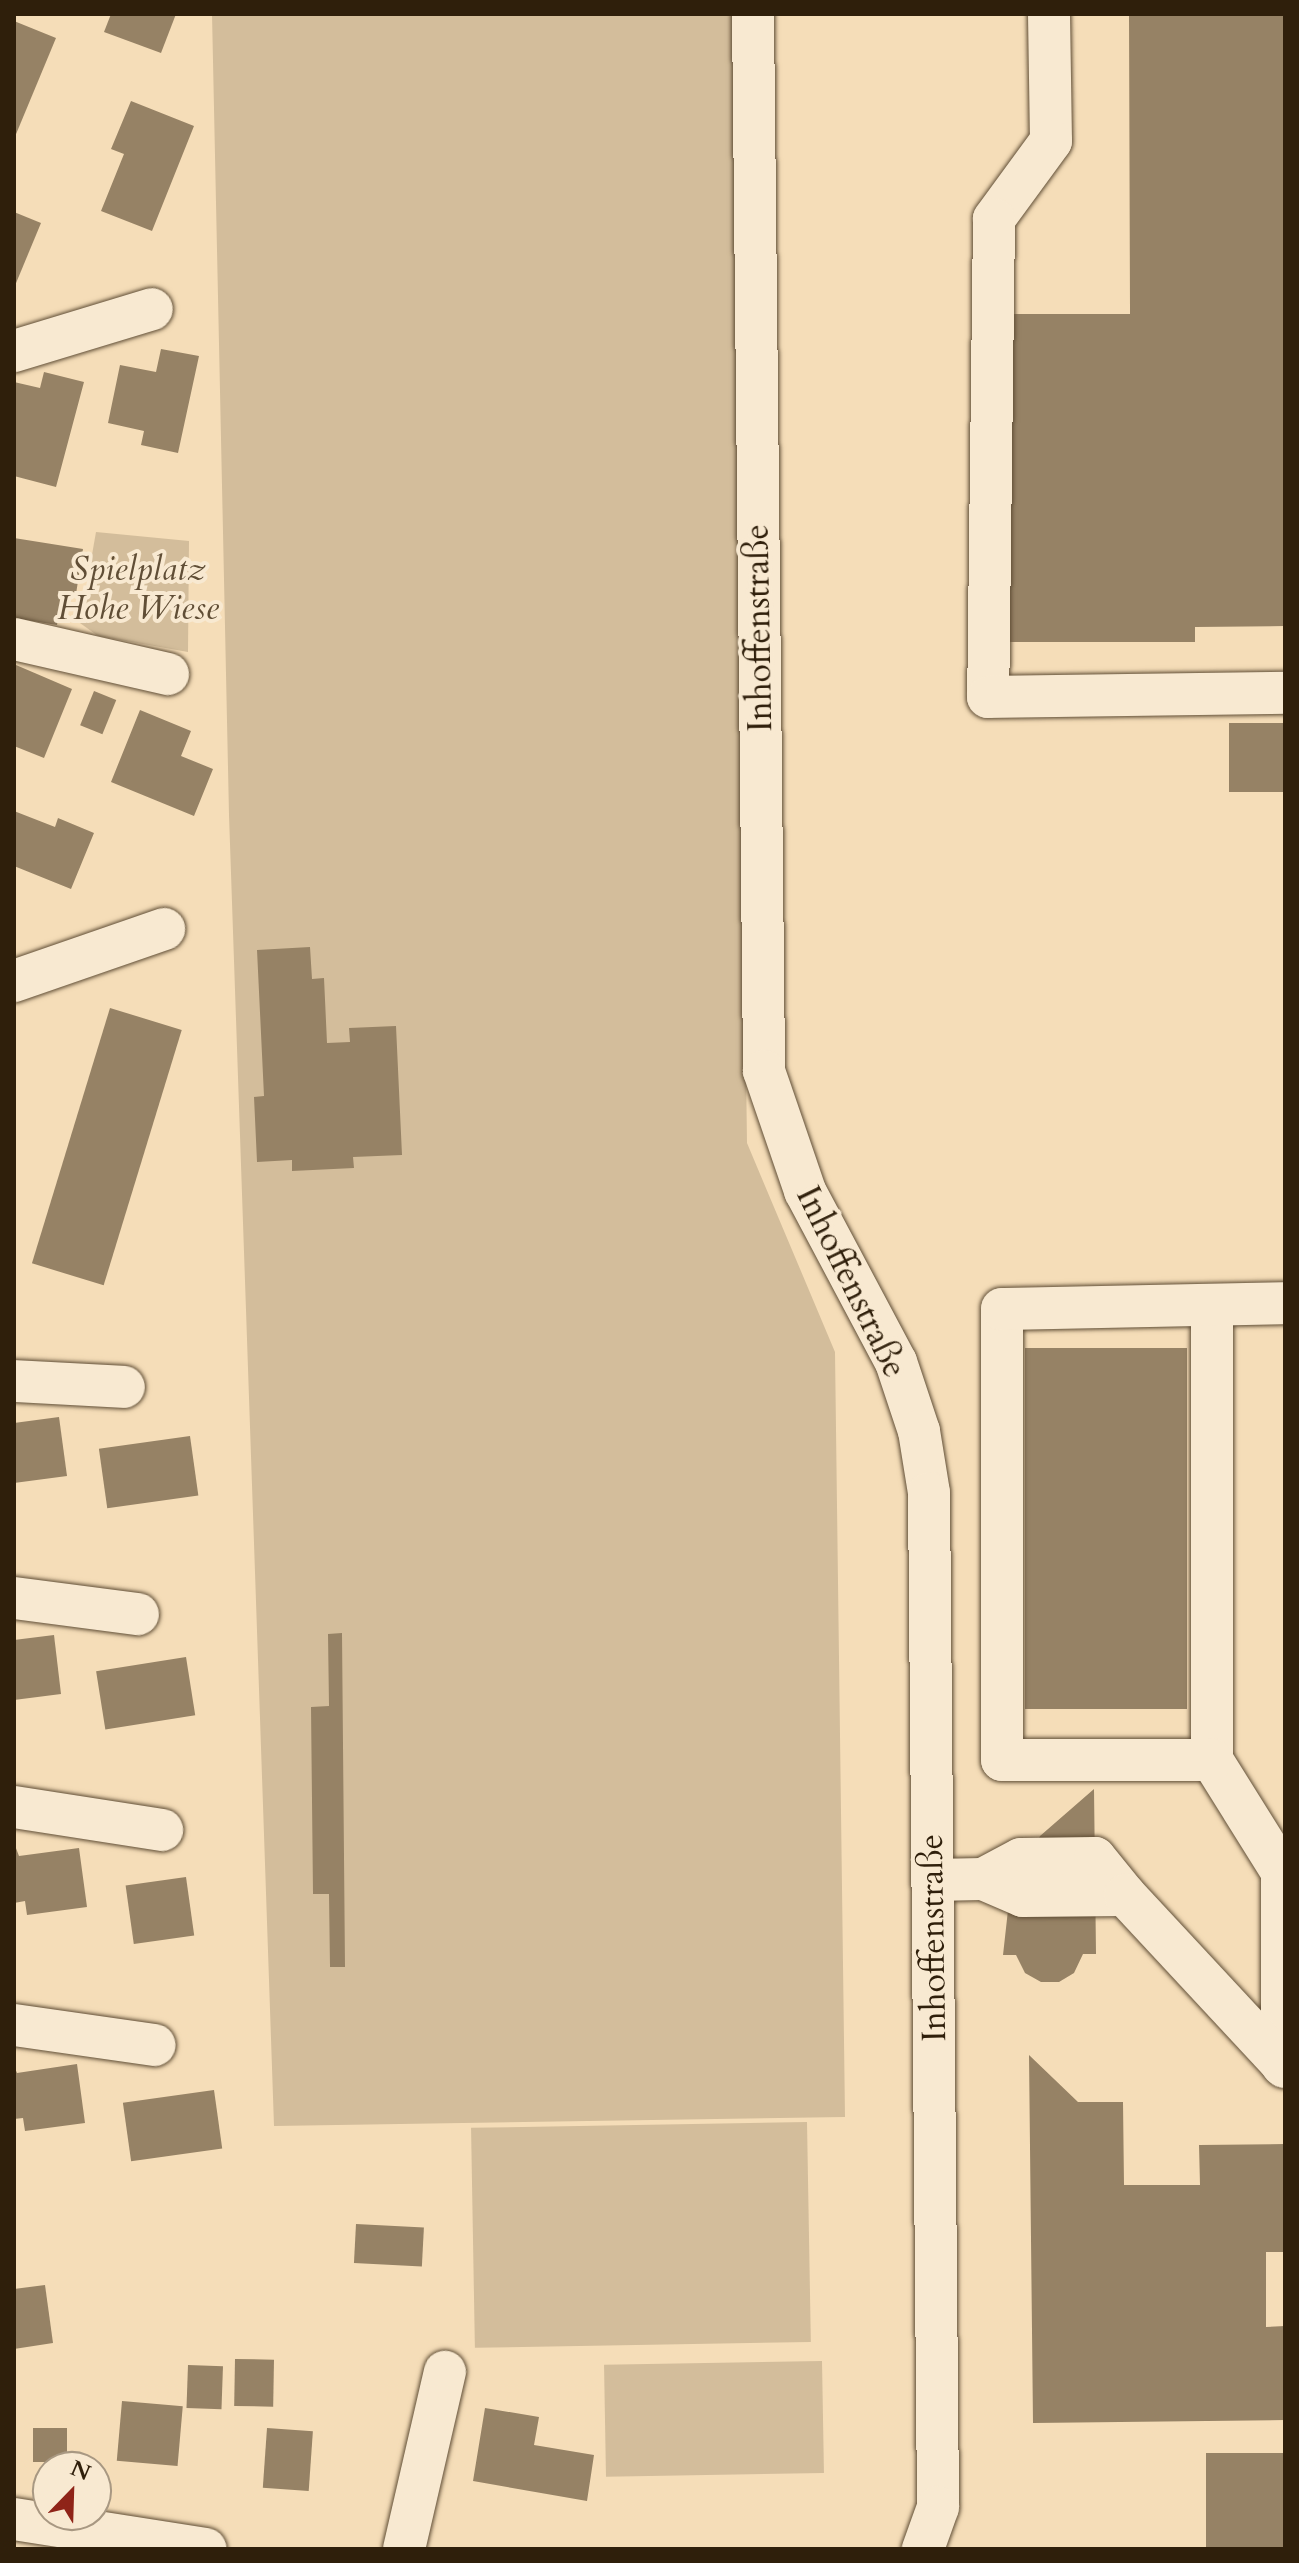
<!DOCTYPE html>
<html>
<head>
<meta charset="utf-8">
<style>
	body { margin:0 }
	#map { position:relative; width:1299px; height:2563px; overflow:hidden; background:#f5ddb8; font-family:Cardo,serif }
	div>[style] { position:absolute }
	[style*='--x'] { left:calc(var(--x)*1px); top:calc(var(--y)*1px); width:calc(var(--w)*1px); rotate:calc(var(--a)*1deg) }
	.green>* { inset:0; background:#d3bd9b; transform-origin:0 0 }
	.building>* { inset:0; background:#968265; transform-origin:0 0 }
	.roads { filter:drop-shadow(0 0 2px #604e36) drop-shadow(0 0 2px #604e36) }
	.minor>* { height:42px; margin:-21px; padding:0 21px; transform-origin:21px; border-radius:21px; background:#f8e9d1 }
	span { translate:-50% -50%; white-space:nowrap; text-align:center; line-height:1.15; -webkit-text-stroke:8px #f8e9d1; paint-order:stroke }
	.park-label { font-size:34px; color:#604e36; font-style:italic }
	.street-label { font-size:34px; color:#2f1f0b }
	.frame { position:absolute; inset:0; border:16px solid #2f1f0b; pointer-events:none }
	.north { position:absolute; left:32px; top:2451px; width:80px; height:80px; box-sizing:border-box; background:#f8e9d1; border:2px solid #a89882; border-radius:50%; rotate:23deg; font-size:22px; font-weight:700; line-height:32px; text-align:center; color:#2f1f0b }
	.north::after { content:''; display:block; margin:auto; width:28px; height:36px; background:#8f2418; clip-path:polygon(50% 0,100% 100%,50% 72%,0 100%) }
</style>
</head>
<body>
<div id="map">
	<div class="green">
		<div style="clip-path:polygon(212px 14px,732px 14px,747px 1143px,835px 1352px,845px 2117px,274px 2126px,229px 815px)"></div>
		<div style="clip-path:polygon(96px 532px,189px 541px,188px 652px,98px 636px,80px 623px)"></div>
		<div style="left:807px;top:2122px;width:220px;height:336px;rotate:89deg"></div>
		<div style="left:822px;top:2361px;width:112px;height:218px;rotate:89deg"></div>
	</div>
	<div class="building">
		<div style="clip-path:polygon(111px 14px,176px 14px,161px 53px,104px 32px)"></div>
		<div style="clip-path:polygon(1129px 14px,1285px 14px,1285px 626px,1195px 627px,1195px 642px,1009px 642px,1008px 314px,1130px 314px)"></div>
		<div style="clip-path:polygon(14px 21px,56px 38px,14px 139px)"></div>
		<div style="clip-path:polygon(131px 101px,194px 126px,152px 231px,101px 211px,124px 154px,111px 149px)"></div>
		<div style="clip-path:polygon(14px 212px,41px 223px,14px 288px)"></div>
		<div style="clip-path:polygon(161px 349px,199px 356px,178px 453px,141px 445px,144px 431px,108px 423px,120px 365px,156px 372px)"></div>
		<div style="clip-path:polygon(44px 372px,84px 382px,56px 487px,14px 476px,14px 382px,40px 388px)"></div>
		<div style="clip-path:polygon(14px 538px,83px 549px,76px 594px,62px 592px,57px 625px,14px 618px)"></div>
		<div style="clip-path:polygon(16px 665px,72px 689px,44px 758px,14px 746px)"></div>
		<div style="left:94px;top:691px;width:24px;height:37px;rotate:22deg"></div>
		<div style="clip-path:polygon(140px 710px,191px 731px,181px 756px,213px 769px,194px 816px,111px 782px)"></div>
		<div style="left:1229px;top:723px;width:56px;height:69px"></div>
		<div style="clip-path:polygon(14px 811px,55px 827px,58px 818px,94px 833px,71px 889px,14px 866px)"></div>
		<div style="clip-path:polygon(310px 947px,312px 979px,324px 978px,327px 1043px,350px 1042px,349px 1028px,396px 1026px,402px 1155px,353px 1157px,354px 1168px,292px 1171px,292px 1160px,257px 1162px,254px 1097px,264px 1096px,257px 950px)"></div>
		<div style="left:110px;top:1008px;width:75px;height:267px;rotate:17deg"></div>
		<div style="left:1025px;top:1348px;width:162px;height:361px"></div>
		<div style="clip-path:polygon(59px 1417px,67px 1476px,14px 1483px,14px 1423px)"></div>
		<div style="left:190px;top:1436px;width:60px;height:92px;rotate:82deg"></div>
		<div style="clip-path:polygon(342px 1633px,345px 1967px,330px 1967px,329px 1894px,313px 1894px,311px 1707px,329px 1706px,328px 1634px)"></div>
		<div style="clip-path:polygon(54px 1635px,61px 1694px,14px 1700px,14px 1640px)"></div>
		<div style="left:186px;top:1657px;width:59px;height:91px;rotate:81deg"></div>
		<div style="clip-path:polygon(1094px 1789px,1096px 1954px,1083px 1954px,1074px 1973px,1059px 1982px,1041px 1982px,1025px 1973px,1016px 1955px,1003px 1955px,1009px 1901px,1040px 1836px)"></div>
		<div style="clip-path:polygon(14px 1843px,19px 1856px,79px 1848px,87px 1907px,27px 1915px,25px 1901px,14px 1903px)"></div>
		<div style="left:186px;top:1877px;width:59px;height:61px;rotate:82deg"></div>
		<div style="clip-path:polygon(1029px 2055px,1078px 2102px,1123px 2102px,1124px 2185px,1200px 2185px,1199px 2145px,1285px 2144px,1285px 2252px,1266px 2252px,1266px 2327px,1285px 2326px,1285px 2420px,1033px 2423px)"></div>
		<div style="clip-path:polygon(77px 2064px,85px 2123px,25px 2131px,23px 2118px,14px 2119px,14px 2066px,17px 2073px)"></div>
		<div style="left:214px;top:2090px;width:59px;height:92px;rotate:82deg"></div>
		<div style="left:356px;top:2224px;width:68px;height:39px;rotate:3deg"></div>
		<div style="clip-path:polygon(45px 2285px,53px 2343px,14px 2349px,14px 2289px)"></div>
		<div style="left:235px;top:2359px;width:39px;height:47px;rotate:1deg"></div>
		<div style="left:188px;top:2365px;width:35px;height:43px;rotate:2deg"></div>
		<div style="left:122px;top:2401px;width:61px;height:60px;rotate:5deg"></div>
		<div style="clip-path:polygon(485px 2408px,539px 2417px,534px 2445px,594px 2455px,587px 2501px,473px 2481px)"></div>
		<div style="left:33px;top:2428px;width:34px;height:34px"></div>
		<div style="left:267px;top:2428px;width:46px;height:60px;rotate:4deg"></div>
		<div style="left:1285px;top:2453px;width:96px;height:79px;rotate:90deg"></div>
	</div>
	<div class="roads">
		<div class="minor">
			<div style="--x:753;--y:14;--w:1057;--a:89.4"></div>
			<div style="--x:764;--y:1071;--w:127;--a:71.1"></div>
			<div style="--x:805;--y:1191;--w:194;--a:62"></div>
			<div style="--x:896;--y:1362;--w:73;--a:71.6"></div>
			<div style="--x:919;--y:1431;--w:63;--a:80.8"></div>
			<div style="--x:929;--y:1493;--w:1014;--a:89.49"></div>
			<div style="--x:938;--y:2507;--w:45;--a:109.7"></div>
			<div style="--x:1049;--y:14;--w:127;--a:89.1"></div>
			<div style="--x:1051;--y:141;--w:97;--a:126.2"></div>
			<div style="--x:994;--y:219;--w:478;--a:90.7"></div>
			<div style="--x:988;--y:697;--w:297;--a:-0.8"></div>
			<div style="--x:14;--y:351;--w:144;--a:-16.9"></div>
			<div style="--x:14;--y:639;--w:158;--a:12.8"></div>
			<div style="--x:14;--y:981;--w:159;--a:-19.1"></div>
			<div style="--x:1212;--y:1305;--w:455;--a:90"></div>
			<div style="--x:1212;--y:1760;--w:132;--a:58"></div>
			<div style="--x:1282;--y:1872;--w:193;--a:90"></div>
			<div style="--x:14;--y:1381;--w:110;--a:3.1"></div>
			<div style="--x:14;--y:1598;--w:125;--a:7.4"></div>
			<div style="--x:1212;--y:1760;--w:210;--a:180"></div>
			<div style="--x:1002;--y:1760;--w:451;--a:-90"></div>
			<div style="--x:1002;--y:1309;--w:283;--a:-1.2"></div>
			<div style="--x:14;--y:1807;--w:150;--a:8.8"></div>
			<div style="--x:983;--y:1879;--w:43;--a:-27.8"></div>
			<div style="--x:1021;--y:1859;--w:74;--a:-0.8"></div>
			<div style="--x:1095;--y:1858;--w:48;--a:51"></div>
			<div style="--x:932;--y:1880;--w:51;--a:-1.1"></div>
			<div style="--x:983;--y:1879;--w:43;--a:23"></div>
			<div style="--x:1023;--y:1896;--w:102;--a:-0.6"></div>
			<div style="--x:1125;--y:1895;--w:235;--a:47.1"></div>
			<div style="--x:14;--y:2025;--w:142;--a:8.1"></div>
			<div style="--x:14;--y:2519;--w:194;--a:8.9"></div>
			<div style="--x:404;--y:2549;--w:182;--a:-77"></div>
		</div>
	</div>
	<div class="park-label">
		<span style="left:138px;top:589px">Spielplatz<br>Hohe Wiese</span>
	</div>
	<div class="street-label">
		<span style="left:759px;top:628px;rotate:-91deg">Inhoffenstraße</span>
		<span style="left:851px;top:1282px;rotate:64deg">Inhoffenstraße</span>
		<span style="left:933px;top:1938px;rotate:-91deg">Inhoffenstraße</span>
	</div>
	<div class="frame"></div>
	<div class="north">N</div>
</div>
</body>
</html>
